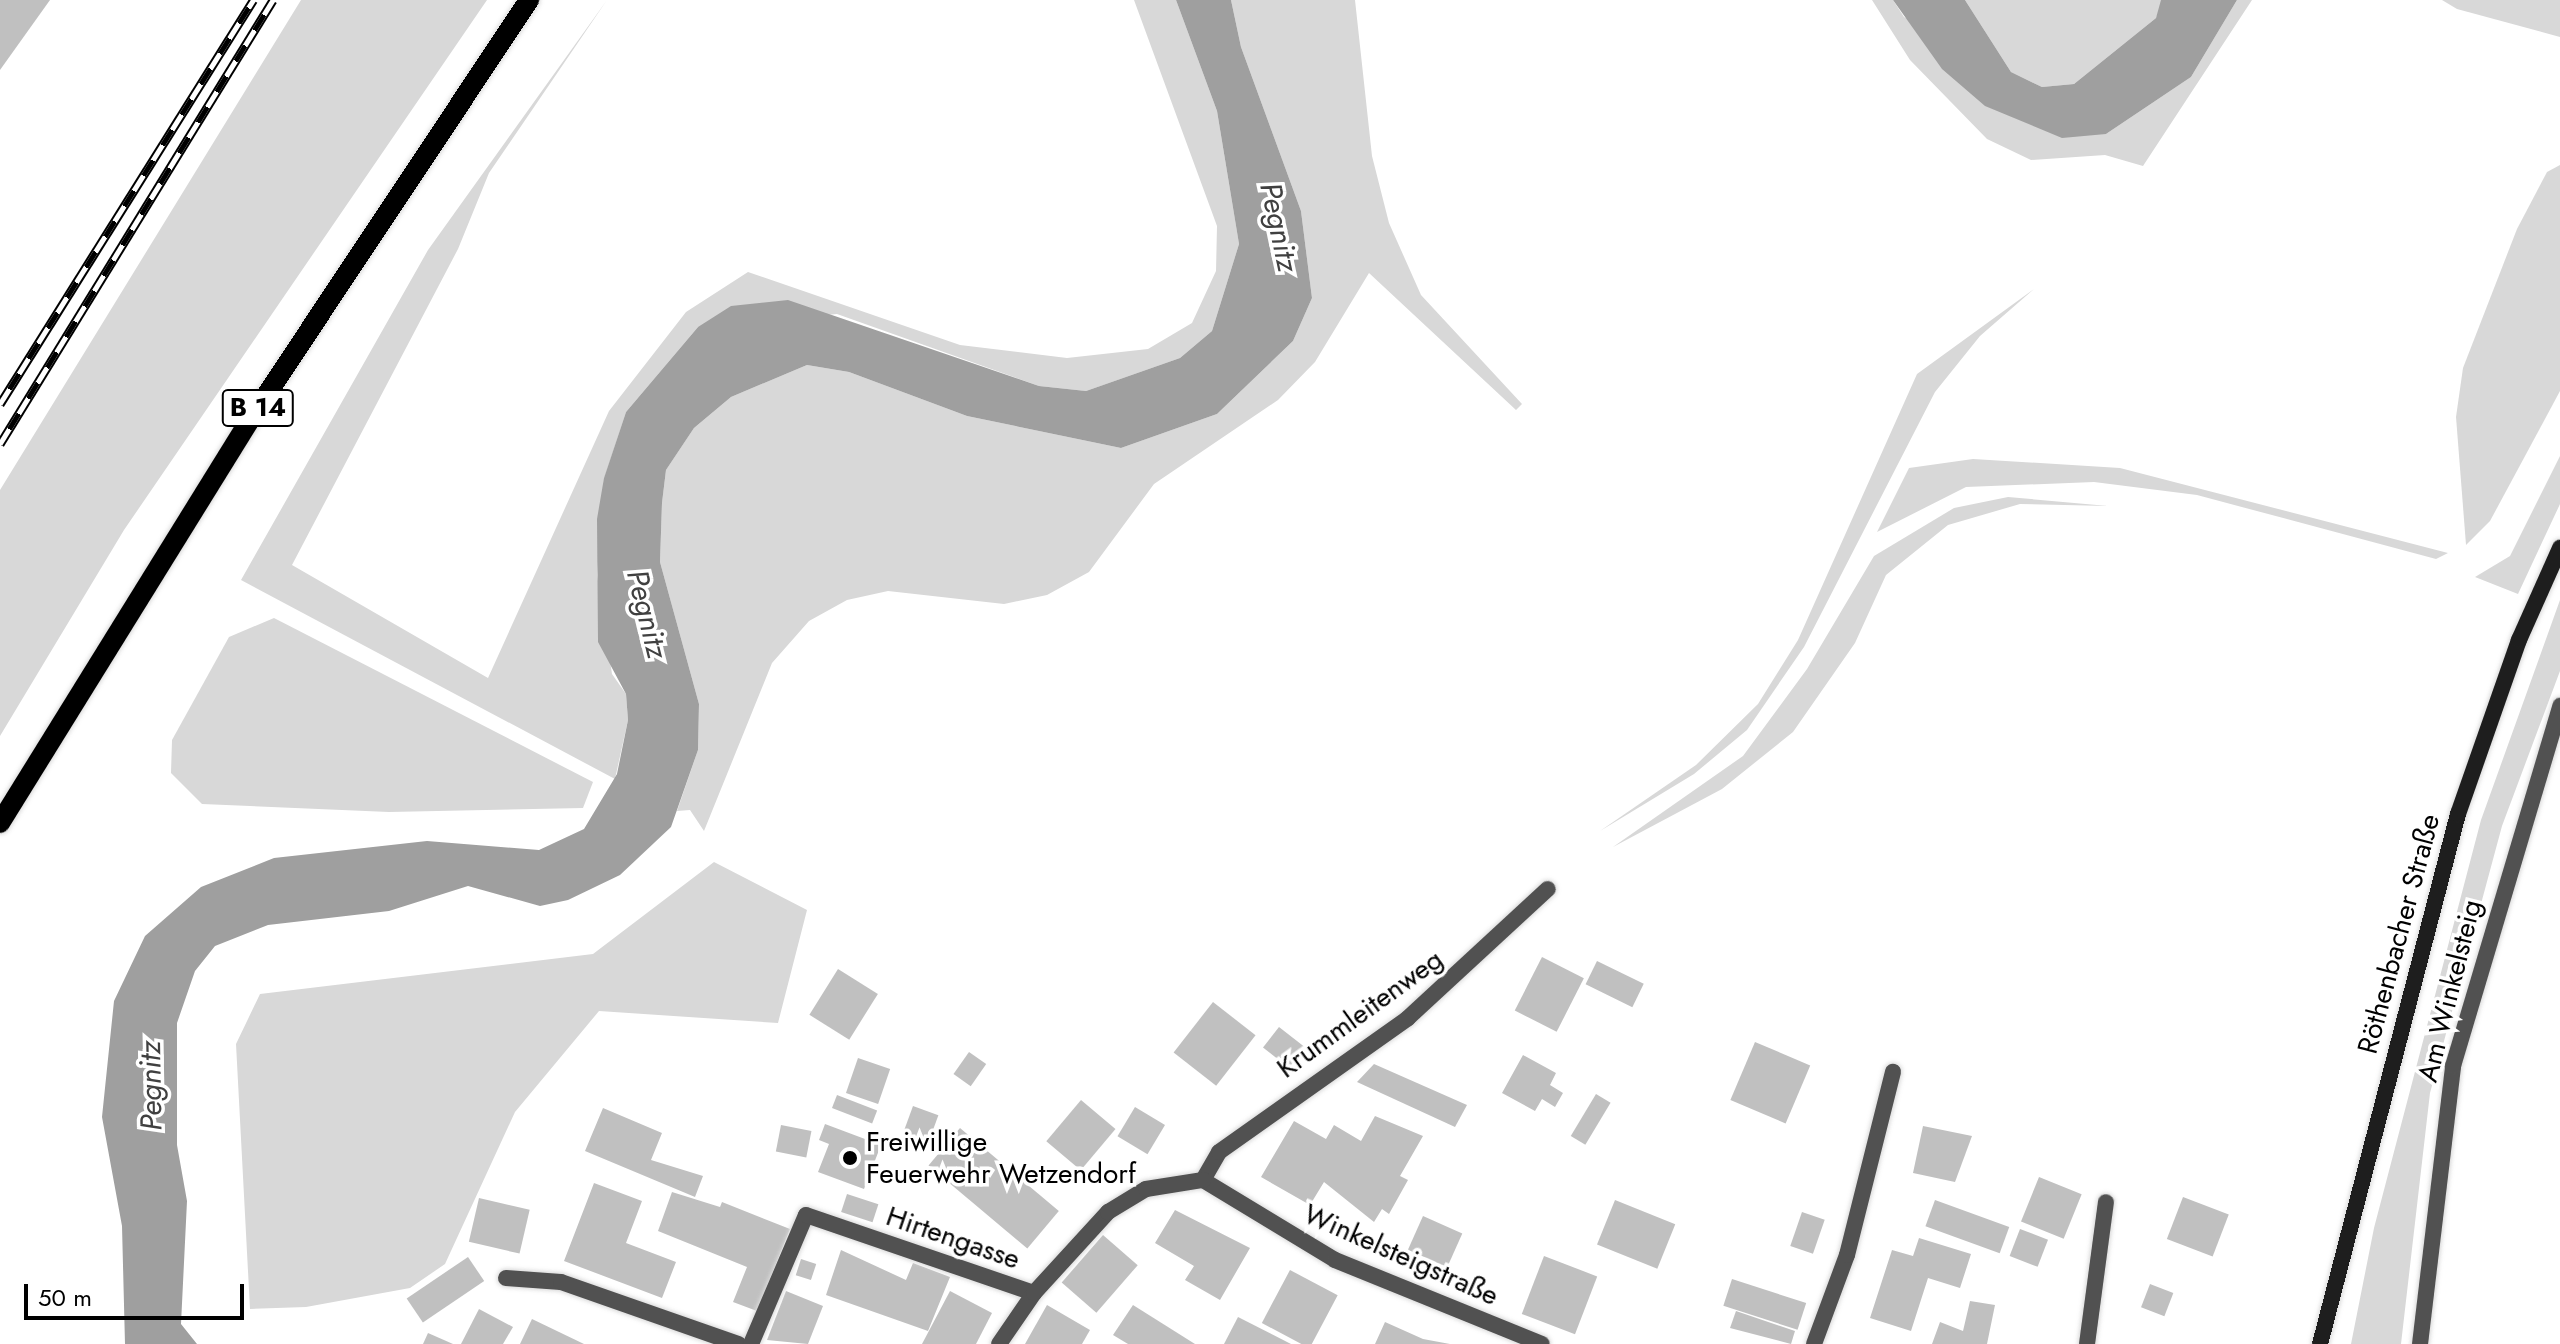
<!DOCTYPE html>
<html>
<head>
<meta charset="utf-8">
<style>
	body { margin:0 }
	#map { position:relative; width:2560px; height:1344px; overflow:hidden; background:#fff; font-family:Jost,sans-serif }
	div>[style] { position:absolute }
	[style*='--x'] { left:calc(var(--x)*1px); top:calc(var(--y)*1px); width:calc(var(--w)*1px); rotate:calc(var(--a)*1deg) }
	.green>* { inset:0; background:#d8d8d8 }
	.water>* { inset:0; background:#9f9f9f }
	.building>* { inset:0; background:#c0c0c0; transform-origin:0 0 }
	.roads { filter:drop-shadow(0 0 2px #dbdbdb) drop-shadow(0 0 2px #dbdbdb) }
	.minor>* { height:16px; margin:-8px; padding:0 8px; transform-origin:8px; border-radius:8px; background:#515151 }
	.secondary>* { height:16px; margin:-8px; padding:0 8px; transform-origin:8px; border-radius:8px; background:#1e1e1e }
	.primary>* { height:20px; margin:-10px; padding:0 10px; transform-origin:10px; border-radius:10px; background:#000 }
	.rail>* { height:9px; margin-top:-4.5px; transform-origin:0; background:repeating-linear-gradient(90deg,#fff 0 18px,#000 0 36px); box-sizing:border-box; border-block:2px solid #000 }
	.dots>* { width:22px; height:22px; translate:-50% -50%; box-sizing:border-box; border:4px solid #fff; border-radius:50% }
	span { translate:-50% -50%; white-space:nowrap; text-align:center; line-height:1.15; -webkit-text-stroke:7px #fff; paint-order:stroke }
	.shield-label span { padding:2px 6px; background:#fff; border:2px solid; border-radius:6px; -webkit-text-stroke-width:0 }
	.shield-label { font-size:26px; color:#000; font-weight:700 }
	.street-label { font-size:28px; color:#000 }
	.poi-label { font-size:28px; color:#000 }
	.left { translate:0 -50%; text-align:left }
	.water-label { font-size:30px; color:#404040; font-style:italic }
	.scale { position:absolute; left:24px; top:1284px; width:220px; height:36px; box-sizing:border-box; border:4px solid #000; border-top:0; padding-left:10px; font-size:24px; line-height:28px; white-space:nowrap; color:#000; -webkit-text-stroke:6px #fff; paint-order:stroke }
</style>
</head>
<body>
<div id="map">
	<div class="green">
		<div style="clip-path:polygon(301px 0,487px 0,124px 530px,0 736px,0 490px)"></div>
		<div style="clip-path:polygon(607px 0,489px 173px,458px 249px,292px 565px,488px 678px,609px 411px,686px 312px,748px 272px,960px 345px,1067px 358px,1148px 349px,1192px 323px,1216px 271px,1217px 226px,1134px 0,1176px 0,1217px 111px,1239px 244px,1212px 331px,1180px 358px,1086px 391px,1039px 386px,837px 314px,698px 327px,626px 412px,604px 479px,597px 575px,612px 674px,626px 694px,628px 720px,615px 779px,241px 580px,428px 250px)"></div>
		<div style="clip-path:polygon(1231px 0,1355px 0,1372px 156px,1389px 223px,1421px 295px,1522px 404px,1516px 410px,1369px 273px,1315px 362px,1278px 400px,1154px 484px,1089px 572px,1047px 595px,1004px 604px,888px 591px,847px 600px,809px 621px,772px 663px,704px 831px,690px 810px,677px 811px,698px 750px,699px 704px,660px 562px,662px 503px,666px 470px,694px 428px,731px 397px,807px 365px,849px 372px,967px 416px,1121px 448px,1217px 414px,1293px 341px,1312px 298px,1301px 211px,1241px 47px)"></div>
		<div style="clip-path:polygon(1872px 0,1893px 0,1904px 17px,2106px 134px,2191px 77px,2237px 0,2252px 0,2143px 166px,2105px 155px,2031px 160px,1987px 139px,1910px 60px)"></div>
		<div style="clip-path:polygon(1965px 0,2161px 0,2163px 2px,2156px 18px,2074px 84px,2042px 87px,2011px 72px)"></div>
		<div style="clip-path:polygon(2442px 0,2560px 0,2560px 37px,2457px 9px)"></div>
		<div style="clip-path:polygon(2560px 165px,2560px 391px,2490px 521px,2466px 545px,2456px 417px,2463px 368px,2517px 229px,2547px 172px)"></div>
		<div style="clip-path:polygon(2034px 289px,1980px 336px,1935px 392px,1804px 647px,1747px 730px,1694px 774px,1600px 831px,1696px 765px,1758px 704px,1798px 640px,1917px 374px)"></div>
		<div style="clip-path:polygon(2560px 456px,2560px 504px,2518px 594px,2475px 577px,2510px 556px)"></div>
		<div style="clip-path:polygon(1973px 459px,2120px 468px,2448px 553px,2436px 559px,2197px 495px,2094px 482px,1966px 487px,1877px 532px,1909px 468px)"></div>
		<div style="clip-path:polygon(2008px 497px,2108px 506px,2020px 504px,1948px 525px,1886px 575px,1855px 643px,1793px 732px,1722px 789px,1613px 847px,1743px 756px,1807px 669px,1874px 556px,1954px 508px)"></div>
		<div style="clip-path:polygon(2560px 600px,2560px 671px,2502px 826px,2430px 1093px,2401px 1344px,2351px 1344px,2374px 1228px,2481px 820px)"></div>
		<div style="clip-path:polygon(274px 618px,593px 782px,583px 808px,389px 812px,202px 804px,171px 773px,172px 740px,229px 637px)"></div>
		<div style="clip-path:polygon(714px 862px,807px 910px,778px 1023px,599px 1011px,515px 1112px,445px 1264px,410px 1288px,306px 1307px,250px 1309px,236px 1044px,260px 994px,593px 954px)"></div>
	</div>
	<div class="water">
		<div style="clip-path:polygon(1176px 0,1231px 0,1241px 47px,1301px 211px,1312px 298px,1293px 341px,1217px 414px,1121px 448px,967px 416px,849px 372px,807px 365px,731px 397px,694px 428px,666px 470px,662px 503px,660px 562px,699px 704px,698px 750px,671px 827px,620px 875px,568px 900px,540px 906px,468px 886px,389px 911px,268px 925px,215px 946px,195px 971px,177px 1023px,177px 1145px,187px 1201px,181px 1324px,197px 1344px,125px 1344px,122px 1226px,102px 1117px,114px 1001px,145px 936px,201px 887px,274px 858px,427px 841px,539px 850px,584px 829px,617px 774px,628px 720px,626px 694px,598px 642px,597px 519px,604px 478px,626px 412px,698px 327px,731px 306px,788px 300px,1039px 386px,1086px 391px,1180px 358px,1212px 331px,1239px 244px,1217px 111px)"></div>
		<div style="clip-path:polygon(1893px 0,1965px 0,2011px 72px,2042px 87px,2074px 84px,2156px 18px,2161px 0,2237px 0,2191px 77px,2106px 134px,2062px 138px,1985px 106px,1942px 69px)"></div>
	</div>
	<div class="building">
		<div style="clip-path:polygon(0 0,50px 0,0 70px)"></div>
		<div style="left:1542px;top:957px;width:47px;height:60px;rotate:27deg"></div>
		<div style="left:1597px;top:961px;width:52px;height:26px;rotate:26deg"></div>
		<div style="left:838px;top:969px;width:47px;height:54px;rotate:32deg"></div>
		<div style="left:1213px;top:1002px;width:54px;height:64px;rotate:38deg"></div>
		<div style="left:1279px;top:1027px;width:33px;height:26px;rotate:38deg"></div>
		<div style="left:1755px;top:1042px;width:60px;height:63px;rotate:23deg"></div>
		<div style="left:969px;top:1052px;width:21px;height:27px;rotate:35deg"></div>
		<div style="clip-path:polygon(1523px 1055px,1556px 1073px,1550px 1085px,1563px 1093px,1555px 1107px,1542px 1099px,1535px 1111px,1502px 1093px)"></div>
		<div style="left:858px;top:1058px;width:34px;height:37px;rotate:19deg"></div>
		<div style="clip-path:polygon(1374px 1064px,1467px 1105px,1455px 1127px,1357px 1082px)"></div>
		<div style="left:1596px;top:1094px;width:17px;height:49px;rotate:31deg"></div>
		<div style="left:837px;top:1095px;width:43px;height:14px;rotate:21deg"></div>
		<div style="left:1081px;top:1100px;width:45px;height:54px;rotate:40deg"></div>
		<div style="left:913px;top:1106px;width:27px;height:40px;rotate:20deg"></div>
		<div style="left:1135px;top:1107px;width:35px;height:34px;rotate:31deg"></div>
		<div style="clip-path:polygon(603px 1108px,662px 1133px,651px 1160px,703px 1176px,695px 1197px,585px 1151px)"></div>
		<div style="clip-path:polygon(1375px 1116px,1423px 1136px,1400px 1176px,1408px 1180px,1389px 1214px,1382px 1209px,1374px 1222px,1324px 1182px,1310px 1205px,1261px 1177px,1294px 1121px,1326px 1139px,1334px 1125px,1361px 1141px)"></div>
		<div style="clip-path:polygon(825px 1124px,881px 1145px,864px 1189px,818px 1172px,829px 1144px,819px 1140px)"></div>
		<div style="left:781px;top:1125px;width:31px;height:27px;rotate:11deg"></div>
		<div style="clip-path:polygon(1923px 1126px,1972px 1136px,1955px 1182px,1913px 1173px)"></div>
		<div style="left:960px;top:1128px;width:129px;height:49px;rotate:40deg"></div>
		<div style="left:2039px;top:1177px;width:46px;height:48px;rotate:22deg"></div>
		<div style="clip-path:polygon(594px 1183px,642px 1201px,626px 1243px,676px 1262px,662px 1298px,564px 1261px)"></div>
		<div style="clip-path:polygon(672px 1192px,720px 1207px,722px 1202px,790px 1229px,757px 1311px,733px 1302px,747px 1267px,658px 1231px)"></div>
		<div style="left:847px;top:1194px;width:33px;height:19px;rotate:18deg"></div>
		<div style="left:2183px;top:1197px;width:49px;height:45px;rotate:21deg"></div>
		<div style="left:479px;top:1198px;width:52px;height:45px;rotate:13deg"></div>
		<div style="left:1615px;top:1200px;width:65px;height:48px;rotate:22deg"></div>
		<div style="left:1935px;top:1200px;width:79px;height:28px;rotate:20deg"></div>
		<div style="clip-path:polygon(1175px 1210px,1250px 1248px,1220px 1300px,1185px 1280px,1194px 1266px,1155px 1243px)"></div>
		<div style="left:1802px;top:1212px;width:24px;height:36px;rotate:19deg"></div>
		<div style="left:1423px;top:1216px;width:43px;height:37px;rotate:24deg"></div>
		<div style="left:2020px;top:1229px;width:30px;height:29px;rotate:21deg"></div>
		<div style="left:1103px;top:1235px;width:46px;height:63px;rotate:41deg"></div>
		<div style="clip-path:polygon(1919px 1238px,1971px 1254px,1960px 1288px,1928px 1278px,1911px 1331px,1870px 1318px,1892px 1250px,1913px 1256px)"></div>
		<div style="clip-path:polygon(841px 1250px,906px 1280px,913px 1263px,950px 1277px,928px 1331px,826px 1295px)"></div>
		<div style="left:1544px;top:1256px;width:57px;height:62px;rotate:21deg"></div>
		<div style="left:468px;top:1257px;width:29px;height:74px;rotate:56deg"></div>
		<div style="left:801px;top:1259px;width:16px;height:17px;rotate:18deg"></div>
		<div style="left:1290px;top:1270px;width:54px;height:60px;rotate:28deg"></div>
		<div style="left:1732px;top:1279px;width:78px;height:28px;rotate:18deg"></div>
		<div style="left:2150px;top:1284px;width:25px;height:25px;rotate:21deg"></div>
		<div style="clip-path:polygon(786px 1291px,823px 1306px,808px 1344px,767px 1340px)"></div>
		<div style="clip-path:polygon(950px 1291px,992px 1313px,976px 1344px,922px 1344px)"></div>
		<div style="clip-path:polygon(1970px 1301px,1995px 1305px,1987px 1344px,1932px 1344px,1940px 1322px,1963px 1331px)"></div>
		<div style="clip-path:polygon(1047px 1305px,1090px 1330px,1082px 1344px,1025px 1344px)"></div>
		<div style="clip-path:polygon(1133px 1305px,1195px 1344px,1128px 1344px,1113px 1335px)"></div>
		<div style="clip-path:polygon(479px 1309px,513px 1327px,503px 1344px,461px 1344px)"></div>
		<div style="clip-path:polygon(1736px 1311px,1795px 1331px,1791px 1344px,1730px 1328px)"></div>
		<div style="clip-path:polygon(1238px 1317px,1291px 1344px,1224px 1344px)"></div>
		<div style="clip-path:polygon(532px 1319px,584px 1344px,520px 1344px)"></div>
		<div style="clip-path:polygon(1385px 1322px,1423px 1339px,1450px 1344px,1375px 1344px)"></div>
		<div style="clip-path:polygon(428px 1333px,453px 1344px,423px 1344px)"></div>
	</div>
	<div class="roads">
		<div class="minor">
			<div style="--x:1203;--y:1180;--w:32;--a:-60"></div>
			<div style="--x:1219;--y:1152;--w:232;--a:-35.3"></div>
			<div style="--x:1408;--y:1018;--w:190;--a:-42.7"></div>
			<div style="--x:1203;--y:1180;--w:154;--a:31.2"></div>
			<div style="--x:1335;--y:1260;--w:223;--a:22.1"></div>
			<div style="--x:506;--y:1278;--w:55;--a:4.2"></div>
			<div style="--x:561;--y:1282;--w:188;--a:19.3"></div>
			<div style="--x:751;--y:1344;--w:140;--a:-66.9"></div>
			<div style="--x:806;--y:1215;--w:241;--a:18.9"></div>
			<div style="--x:999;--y:1344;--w:62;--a:-55.5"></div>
			<div style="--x:1034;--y:1293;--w:110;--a:-47.6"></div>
			<div style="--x:1108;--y:1212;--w:44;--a:-31.2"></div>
			<div style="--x:1146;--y:1189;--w:58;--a:-9"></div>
			<div style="--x:1814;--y:1344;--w:95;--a:-69.7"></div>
			<div style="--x:1847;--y:1255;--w:189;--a:-75.9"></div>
			<div style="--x:2087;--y:1344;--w:143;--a:-82.4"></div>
			<div style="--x:2420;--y:1344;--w:280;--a:-83.2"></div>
			<div style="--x:2453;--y:1066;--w:376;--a:-73.4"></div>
		</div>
		<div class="secondary">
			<div style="--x:2320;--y:1344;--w:548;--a:-75.41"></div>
			<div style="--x:2458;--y:814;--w:184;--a:-70.7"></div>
			<div style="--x:2519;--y:640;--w:101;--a:-66"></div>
		</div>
		<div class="primary">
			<div style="--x:0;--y:823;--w:473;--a:-58.2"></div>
			<div style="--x:249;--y:421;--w:506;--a:-56.37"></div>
		</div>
	</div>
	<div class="rail">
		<div style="--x:0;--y:404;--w:477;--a:-57.9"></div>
		<div style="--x:0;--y:444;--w:521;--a:-58.41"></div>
	</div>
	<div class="dots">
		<div style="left:850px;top:1158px;background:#000"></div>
	</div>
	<div class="shield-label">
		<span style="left:258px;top:408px">B 14</span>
	</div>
	<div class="street-label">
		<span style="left:2399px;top:934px;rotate:-75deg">Röthenbacher Straße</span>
		<span style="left:2450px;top:991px;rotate:-76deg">Am Winkelsteig</span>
		<span style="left:1360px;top:1014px;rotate:-36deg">Krummleitenweg</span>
		<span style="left:953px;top:1238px;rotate:19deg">Hirtengasse</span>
		<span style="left:1401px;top:1255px;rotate:24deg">Winkelsteigstraße</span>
	</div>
	<div class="poi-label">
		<span class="left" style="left:866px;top:1158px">Freiwillige<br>Feuerwehr Wetzendorf</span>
	</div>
	<div class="water-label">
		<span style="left:1279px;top:227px;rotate:78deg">Pegnitz</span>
		<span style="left:647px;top:614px;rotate:76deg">Pegnitz</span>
		<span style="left:151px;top:1086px;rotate:-91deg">Pegnitz</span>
	</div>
	<div class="scale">50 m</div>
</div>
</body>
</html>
